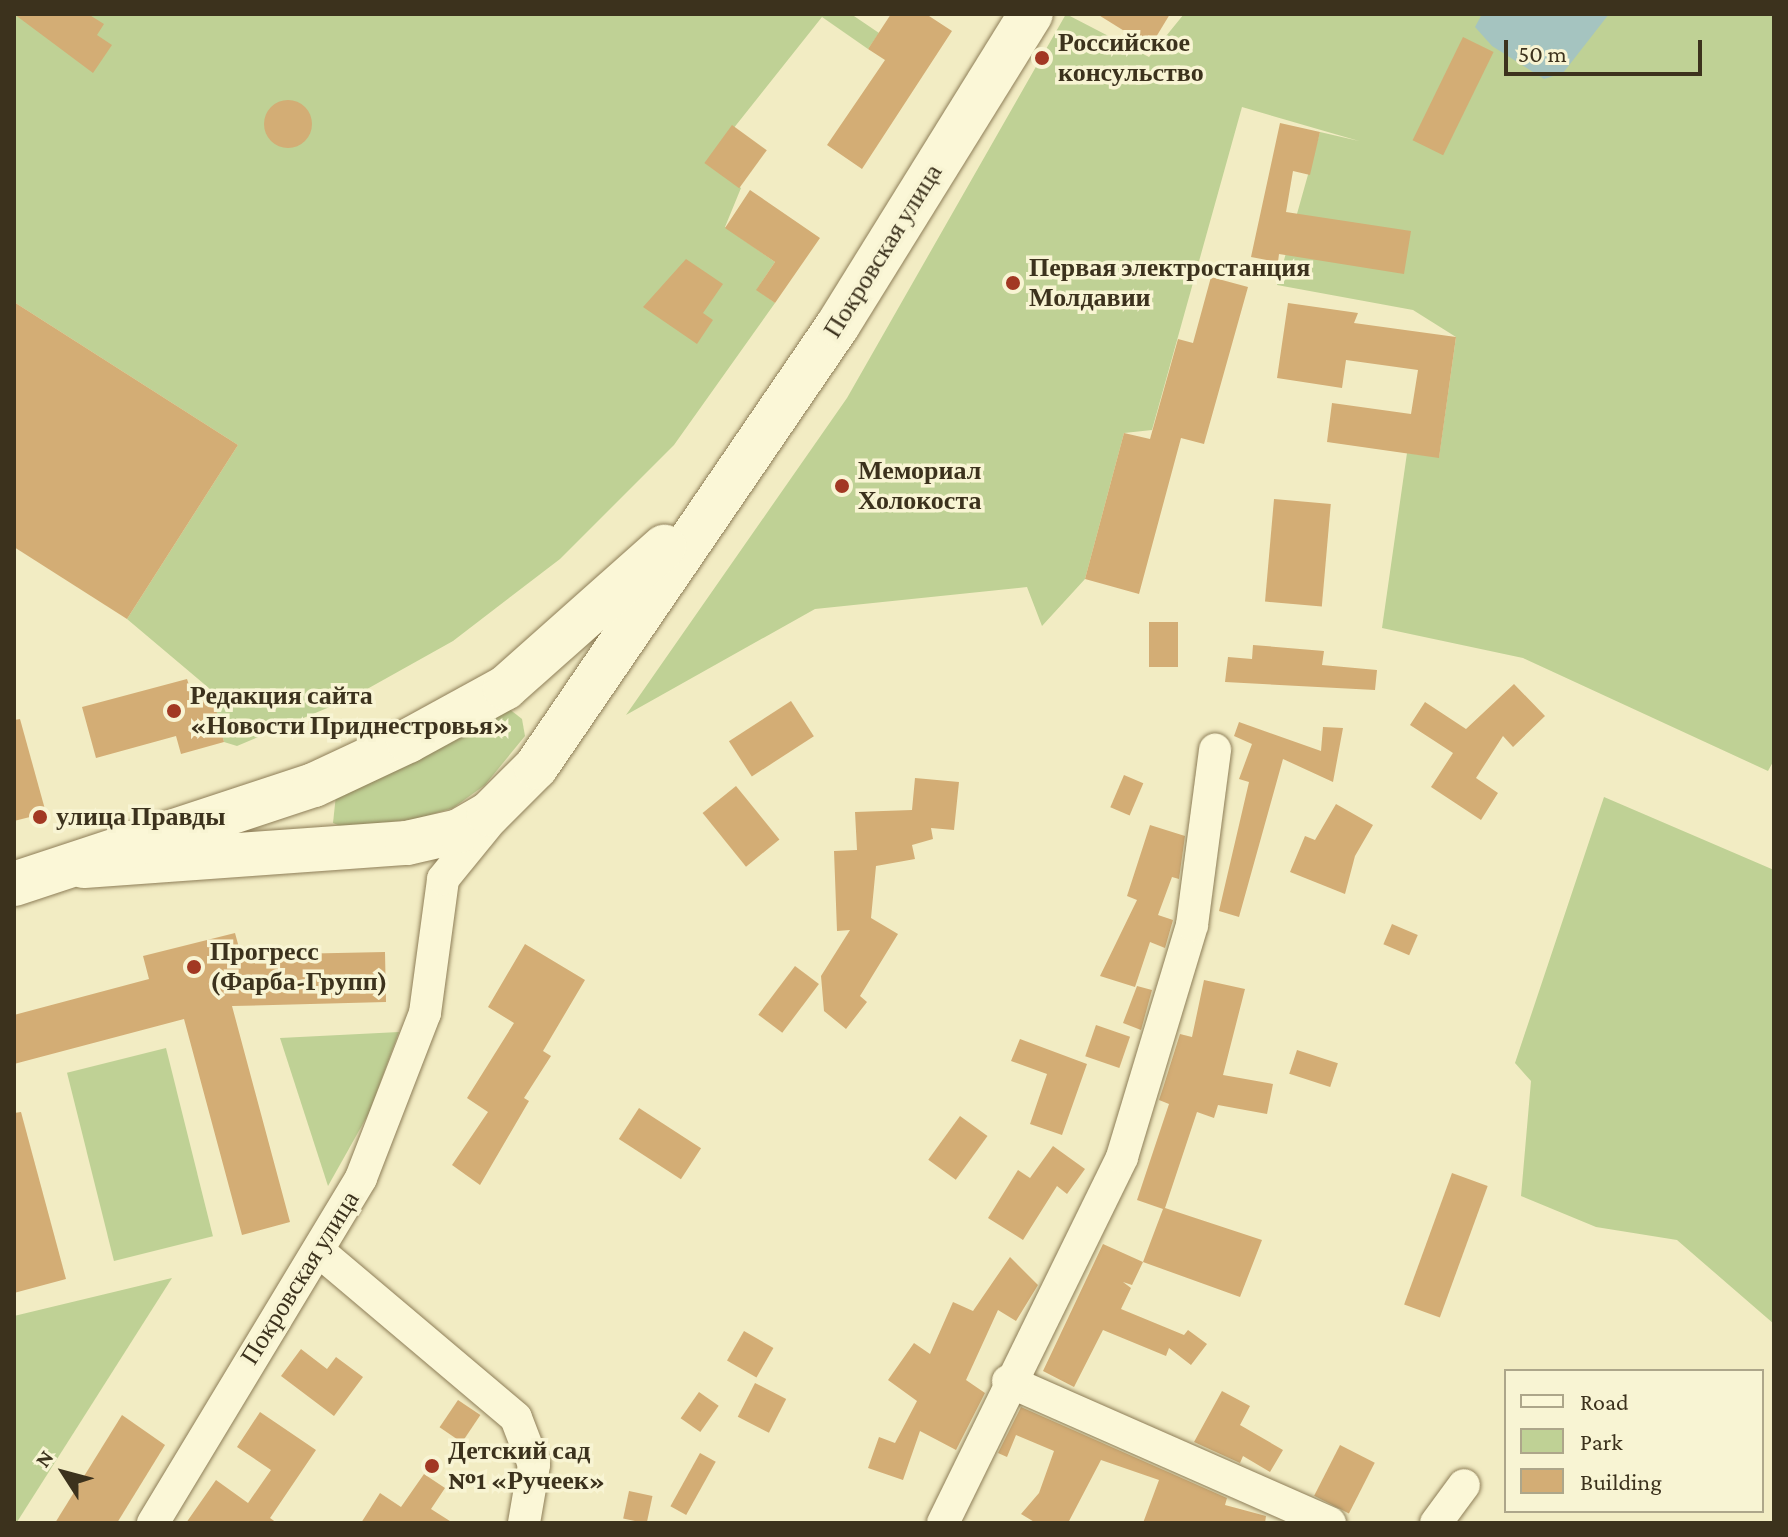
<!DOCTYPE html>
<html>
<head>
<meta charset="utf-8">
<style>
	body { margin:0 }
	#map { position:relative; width:1788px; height:1537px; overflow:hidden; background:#f2ecc3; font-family:"Crimson Pro",serif }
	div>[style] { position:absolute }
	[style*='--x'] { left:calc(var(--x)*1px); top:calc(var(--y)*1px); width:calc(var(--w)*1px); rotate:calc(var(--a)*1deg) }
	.green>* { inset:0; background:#bfd195; transform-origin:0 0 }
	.water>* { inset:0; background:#a5c4c0 }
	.building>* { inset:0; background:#d3ad75; transform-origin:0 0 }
	.round { border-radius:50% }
	.roads { filter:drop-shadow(0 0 2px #8e7e58) drop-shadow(0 0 2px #8e7e58) }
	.minor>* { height:32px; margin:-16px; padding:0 16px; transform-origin:16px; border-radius:16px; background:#fbf7d7 }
	.secondary>* { height:44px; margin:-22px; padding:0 22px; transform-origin:22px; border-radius:22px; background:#fbf7d7 }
	.dots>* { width:22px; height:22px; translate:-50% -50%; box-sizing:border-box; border:4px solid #f8f4d3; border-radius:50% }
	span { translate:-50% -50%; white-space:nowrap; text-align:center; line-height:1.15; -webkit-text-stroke:7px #f8f4d3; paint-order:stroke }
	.poi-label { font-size:26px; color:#3c321d; font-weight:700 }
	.left { translate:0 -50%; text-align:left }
	.street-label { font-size:26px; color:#3c321d }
	.frame { position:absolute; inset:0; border:16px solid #3c321d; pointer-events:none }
	.legend { position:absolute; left:1504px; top:1369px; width:260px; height:144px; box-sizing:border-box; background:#f8f4d3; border:2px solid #ada68a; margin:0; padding:10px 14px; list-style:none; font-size:24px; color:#3c321d }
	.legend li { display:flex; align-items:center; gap:16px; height:40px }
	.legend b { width:40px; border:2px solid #ada68a }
	.north { position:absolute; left:24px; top:1433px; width:80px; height:80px; -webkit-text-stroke:6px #f8f4d3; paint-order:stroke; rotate:306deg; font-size:22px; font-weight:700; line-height:32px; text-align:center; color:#3c321d }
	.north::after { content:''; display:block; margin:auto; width:28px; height:36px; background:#3c321d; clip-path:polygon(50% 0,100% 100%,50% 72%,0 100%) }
	.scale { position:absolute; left:1504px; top:40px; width:198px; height:36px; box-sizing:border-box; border:4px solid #3c321d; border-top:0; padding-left:10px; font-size:24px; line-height:28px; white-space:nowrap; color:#3c321d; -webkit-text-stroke:6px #f8f4d3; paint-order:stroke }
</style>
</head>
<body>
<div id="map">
	<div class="green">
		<div style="clip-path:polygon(14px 14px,851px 14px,879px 33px,868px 49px,822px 17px,706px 163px,741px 188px,725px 227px,775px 262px,757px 289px,775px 303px,674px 445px,560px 559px,453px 641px,351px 698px,237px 746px,224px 742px,210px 689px,127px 619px,238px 445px,14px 302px)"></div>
		<div style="clip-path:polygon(1066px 14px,1149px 57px,1184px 14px,1774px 14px,1774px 760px,1768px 771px,1523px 658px,1382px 628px,1407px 453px,1439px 457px,1456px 337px,1413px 310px,1277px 285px,1320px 132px,1359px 141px,1242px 107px,1152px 430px,1124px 433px,1085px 579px,1042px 626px,1027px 587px,815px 609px,626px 715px,847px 398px)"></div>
		<div style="clip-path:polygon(508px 708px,522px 719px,525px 736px,485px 785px,453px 808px,416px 819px,343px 827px,333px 823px,336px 795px)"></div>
		<div style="clip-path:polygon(1604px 797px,1774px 870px,1774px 1324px,1677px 1240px,1596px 1227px,1521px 1196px,1531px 1081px,1515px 1063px)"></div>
		<div style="clip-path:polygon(399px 1032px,369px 1113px,328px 1186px,280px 1038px)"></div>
		<div style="left:166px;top:1048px;width:194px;height:102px;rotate:76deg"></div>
		<div style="clip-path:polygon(172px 1278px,17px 1522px,14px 1523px,14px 1316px)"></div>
	</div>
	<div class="water">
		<div style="clip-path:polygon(1482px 14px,1609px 14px,1563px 73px,1544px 79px,1492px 46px,1475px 27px)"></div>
	</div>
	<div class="building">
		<div style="clip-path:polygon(14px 14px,88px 14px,104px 24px,97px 35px,112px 45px,93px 73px)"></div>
		<div style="clip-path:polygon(891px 14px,926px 14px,952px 31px,862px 169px,827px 145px,885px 60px,868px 49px)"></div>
		<div style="clip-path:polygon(1097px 14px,1170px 14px,1150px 47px)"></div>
		<div style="left:1463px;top:37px;width:34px;height:115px;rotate:26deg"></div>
		<div class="round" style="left:264px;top:100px;width:48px;height:48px"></div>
		<div style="clip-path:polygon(1280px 123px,1320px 132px,1310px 175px,1293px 171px,1286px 212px,1411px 231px,1404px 274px,1279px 254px,1278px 262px,1251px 257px)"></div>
		<div style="left:732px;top:125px;width:43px;height:47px;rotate:36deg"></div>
		<div style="clip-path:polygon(750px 190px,820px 238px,775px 303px,756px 290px,775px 262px,725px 228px)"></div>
		<div style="clip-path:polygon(686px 259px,723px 284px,703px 313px,713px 320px,697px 344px,643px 307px)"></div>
		<div style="clip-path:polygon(1211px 277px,1248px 287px,1204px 444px,1181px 438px,1139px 594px,1085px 579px,1124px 433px,1150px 439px,1178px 339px,1193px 343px)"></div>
		<div style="clip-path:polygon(14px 302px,238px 445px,127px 619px,14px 547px)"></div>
		<div style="clip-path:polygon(1288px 303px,1358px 313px,1354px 323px,1456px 337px,1439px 458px,1327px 442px,1332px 403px,1411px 414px,1418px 370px,1346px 360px,1342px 388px,1277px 378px)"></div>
		<div style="left:1274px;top:499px;width:57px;height:103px;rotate:5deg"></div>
		<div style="left:1149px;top:622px;width:29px;height:45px"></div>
		<div style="clip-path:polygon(1253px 645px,1324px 651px,1322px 665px,1377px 670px,1375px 690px,1225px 682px,1228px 657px,1252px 659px)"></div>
		<div style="clip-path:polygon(187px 679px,192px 694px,211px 689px,224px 742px,181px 754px,176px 736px,96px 758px,82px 707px)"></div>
		<div style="clip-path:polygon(1514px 684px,1545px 716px,1513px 747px,1503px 736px,1476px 778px,1498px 793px,1481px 820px,1431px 787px,1453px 753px,1410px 725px,1425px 702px,1466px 729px)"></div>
		<div style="left:791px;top:701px;width:42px;height:74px;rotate:57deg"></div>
		<div style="clip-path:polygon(20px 719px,46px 813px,14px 821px,14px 720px)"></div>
		<div style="clip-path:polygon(1239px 722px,1321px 751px,1323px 727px,1343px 728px,1333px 782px,1283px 759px,1239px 917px,1219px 911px,1249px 782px,1239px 779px,1252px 744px,1234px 736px)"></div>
		<div style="left:1124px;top:775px;width:21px;height:35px;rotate:23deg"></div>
		<div style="clip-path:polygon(915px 778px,959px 782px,954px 830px,931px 828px,933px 839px,912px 845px,915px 859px,876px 866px,871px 918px,898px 934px,860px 996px,867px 1002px,846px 1029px,824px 1011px,821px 976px,850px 930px,837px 931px,834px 851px,857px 850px,855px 812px,912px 810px)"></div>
		<div style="left:736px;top:786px;width:69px;height:43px;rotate:51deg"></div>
		<div style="clip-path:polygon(1336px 804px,1373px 825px,1355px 856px,1345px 894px,1290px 872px,1305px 836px,1315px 840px)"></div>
		<div style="clip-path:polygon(1150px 825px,1185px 836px,1179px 879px,1172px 877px,1158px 915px,1173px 920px,1165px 948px,1150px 942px,1135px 987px,1100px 976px,1137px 900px,1127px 896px)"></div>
		<div style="left:1392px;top:924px;width:28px;height:22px;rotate:23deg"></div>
		<div style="clip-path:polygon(235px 933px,241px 955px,385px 952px,386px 1002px,232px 1006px,290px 1222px,242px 1235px,184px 1019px,14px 1064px,14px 1015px,149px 979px,143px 956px)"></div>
		<div style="clip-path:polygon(525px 944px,585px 980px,543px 1051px,551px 1056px,524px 1098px,529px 1101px,480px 1185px,452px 1165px,488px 1112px,467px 1098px,514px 1023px,488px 1007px)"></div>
		<div style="left:795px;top:966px;width:30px;height:61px;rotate:37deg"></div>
		<div style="clip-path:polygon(1204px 980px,1245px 989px,1223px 1075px,1273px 1084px,1267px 1114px,1218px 1105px,1214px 1118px,1197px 1112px,1165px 1208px,1262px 1240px,1240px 1297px,1143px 1262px,1163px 1209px,1137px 1200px,1169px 1104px,1159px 1100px,1163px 1088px,1180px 1034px,1192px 1037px)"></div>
		<div style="clip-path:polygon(1137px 986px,1152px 990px,1141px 1030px,1123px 1023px)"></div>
		<div style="left:1096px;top:1025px;width:36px;height:33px;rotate:19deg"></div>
		<div style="clip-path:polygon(1020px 1039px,1087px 1064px,1062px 1135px,1030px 1124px,1047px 1074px,1011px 1061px)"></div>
		<div style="left:1297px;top:1050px;width:43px;height:25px;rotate:18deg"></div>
		<div style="left:639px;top:1108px;width:74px;height:37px;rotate:33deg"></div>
		<div style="clip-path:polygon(21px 1112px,66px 1279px,14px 1293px,14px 1113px)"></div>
		<div style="left:960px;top:1116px;width:34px;height:54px;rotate:36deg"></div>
		<div style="clip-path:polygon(1053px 1146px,1085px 1169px,1067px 1194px,1057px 1186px,1023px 1240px,988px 1218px,1018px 1170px,1030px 1178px)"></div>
		<div style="left:1452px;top:1173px;width:38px;height:140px;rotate:20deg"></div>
		<div style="clip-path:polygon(1103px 1244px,1143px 1262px,1132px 1285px,1123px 1282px,1131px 1288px,1121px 1309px,1184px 1335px,1188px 1330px,1207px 1344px,1191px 1365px,1169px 1348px,1166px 1356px,1103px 1330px,1074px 1387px,1043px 1371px)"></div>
		<div style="clip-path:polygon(1010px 1257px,1038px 1285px,1016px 1321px,998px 1310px,966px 1380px,985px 1393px,956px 1450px,920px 1431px,903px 1480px,868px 1468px,879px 1437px,895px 1443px,917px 1401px,888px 1380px,914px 1343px,930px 1354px,953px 1302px,973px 1311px)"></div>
		<div style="left:744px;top:1331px;width:34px;height:34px;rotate:30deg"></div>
		<div style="clip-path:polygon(301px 1349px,327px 1369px,336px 1357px,363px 1377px,334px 1416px,281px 1376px)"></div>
		<div style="left:755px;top:1383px;width:35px;height:38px;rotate:27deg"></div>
		<div style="clip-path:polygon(1222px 1391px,1250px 1406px,1240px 1425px,1283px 1450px,1270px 1472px,1243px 1456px,1240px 1463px,1194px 1442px)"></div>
		<div style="left:699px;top:1392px;width:24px;height:32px;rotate:35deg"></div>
		<div style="left:458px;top:1400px;width:27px;height:33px;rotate:34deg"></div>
		<div style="clip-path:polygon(1021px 1407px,1227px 1498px,1225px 1505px,1266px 1516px,1265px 1523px,1143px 1523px,1159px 1480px,1101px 1460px,1068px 1523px,1036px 1523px,1021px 1514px,1039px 1493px,1054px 1451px,1016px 1435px,1007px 1457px,998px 1453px)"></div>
		<div style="clip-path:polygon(260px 1412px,316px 1450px,270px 1518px,277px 1523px,186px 1523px,216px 1480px,248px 1503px,271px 1470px,237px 1447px)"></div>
		<div style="clip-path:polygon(122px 1415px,165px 1445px,117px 1523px,55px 1523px)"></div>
		<div style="left:1340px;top:1445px;width:39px;height:57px;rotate:27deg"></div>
		<div style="left:700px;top:1453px;width:18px;height:61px;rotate:29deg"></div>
		<div style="clip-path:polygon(424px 1474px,445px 1488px,431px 1509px,453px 1523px,361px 1523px,380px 1493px,401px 1507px)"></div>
		<div style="left:629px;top:1491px;width:24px;height:28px;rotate:12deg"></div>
	</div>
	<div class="roads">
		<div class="minor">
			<div style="--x:321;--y:1253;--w:255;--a:40.2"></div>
			<div style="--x:516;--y:1418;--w:50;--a:69"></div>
			<div style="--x:534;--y:1465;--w:59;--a:99.8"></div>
			<div style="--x:1008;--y:1381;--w:352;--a:23.8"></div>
			<div style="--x:153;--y:1523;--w:403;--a:-58.9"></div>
			<div style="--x:361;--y:1178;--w:177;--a:-68.8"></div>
			<div style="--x:425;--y:1013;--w:135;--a:-82.3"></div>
			<div style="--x:443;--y:879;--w:77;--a:-50.8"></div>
			<div style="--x:943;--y:1523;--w:407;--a:-63.9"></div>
			<div style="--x:1122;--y:1157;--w:242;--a:-73.2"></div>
			<div style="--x:1192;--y:925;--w:177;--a:-82.5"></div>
			<div style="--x:1436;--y:1523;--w:47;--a:-53.6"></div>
		</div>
		<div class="secondary">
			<div style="--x:84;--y:866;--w:324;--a:-4.1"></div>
			<div style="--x:407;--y:843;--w:53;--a:-13"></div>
			<div style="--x:459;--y:831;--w:34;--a:-30"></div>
			<div style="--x:489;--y:814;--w:66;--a:-45"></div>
			<div style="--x:536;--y:767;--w:535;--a:-55.66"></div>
			<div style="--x:838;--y:325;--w:366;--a:-58.2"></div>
			<div style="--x:14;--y:884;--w:316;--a:-18.3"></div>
			<div style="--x:314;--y:785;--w:104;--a:-25.1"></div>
			<div style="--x:408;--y:741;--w:111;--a:-28.7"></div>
			<div style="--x:505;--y:688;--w:213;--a:-41.6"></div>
		</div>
	</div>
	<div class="dots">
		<div style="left:1042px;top:58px;background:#a23823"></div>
		<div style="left:1013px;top:283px;background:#a23823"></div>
		<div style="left:842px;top:486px;background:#a23823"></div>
		<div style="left:174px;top:711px;background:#a23823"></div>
		<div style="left:40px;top:817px;background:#a23823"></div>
		<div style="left:194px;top:967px;background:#a23823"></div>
		<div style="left:432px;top:1466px;background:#a23823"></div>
	</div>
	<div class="poi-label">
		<span class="left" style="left:1058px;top:58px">Российское<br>консульство</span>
		<span class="left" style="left:1029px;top:283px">Первая электростанция<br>Молдавии</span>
		<span class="left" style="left:858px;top:486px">Мемориал<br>Холокоста</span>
		<span class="left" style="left:190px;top:711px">Редакция сайта<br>«Новости Приднестровья»</span>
		<span class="left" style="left:56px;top:817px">улица Правды</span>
		<span class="left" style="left:210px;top:967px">Прогресс<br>(Фарба-Групп)</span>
		<span class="left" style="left:448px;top:1466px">Детский сад<br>№1 «Ручеек»</span>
	</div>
	<div class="street-label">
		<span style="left:883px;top:251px;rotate:-58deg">Покровская улица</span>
		<span style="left:300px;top:1278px;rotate:-58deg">Покровская улица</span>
	</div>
	<div class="frame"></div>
	<ul class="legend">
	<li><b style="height:10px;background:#fbf7d7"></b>Road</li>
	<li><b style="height:22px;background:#bfd195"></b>Park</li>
	<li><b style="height:22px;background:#d3ad75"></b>Building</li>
	</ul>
	<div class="north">N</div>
	<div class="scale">50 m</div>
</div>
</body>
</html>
